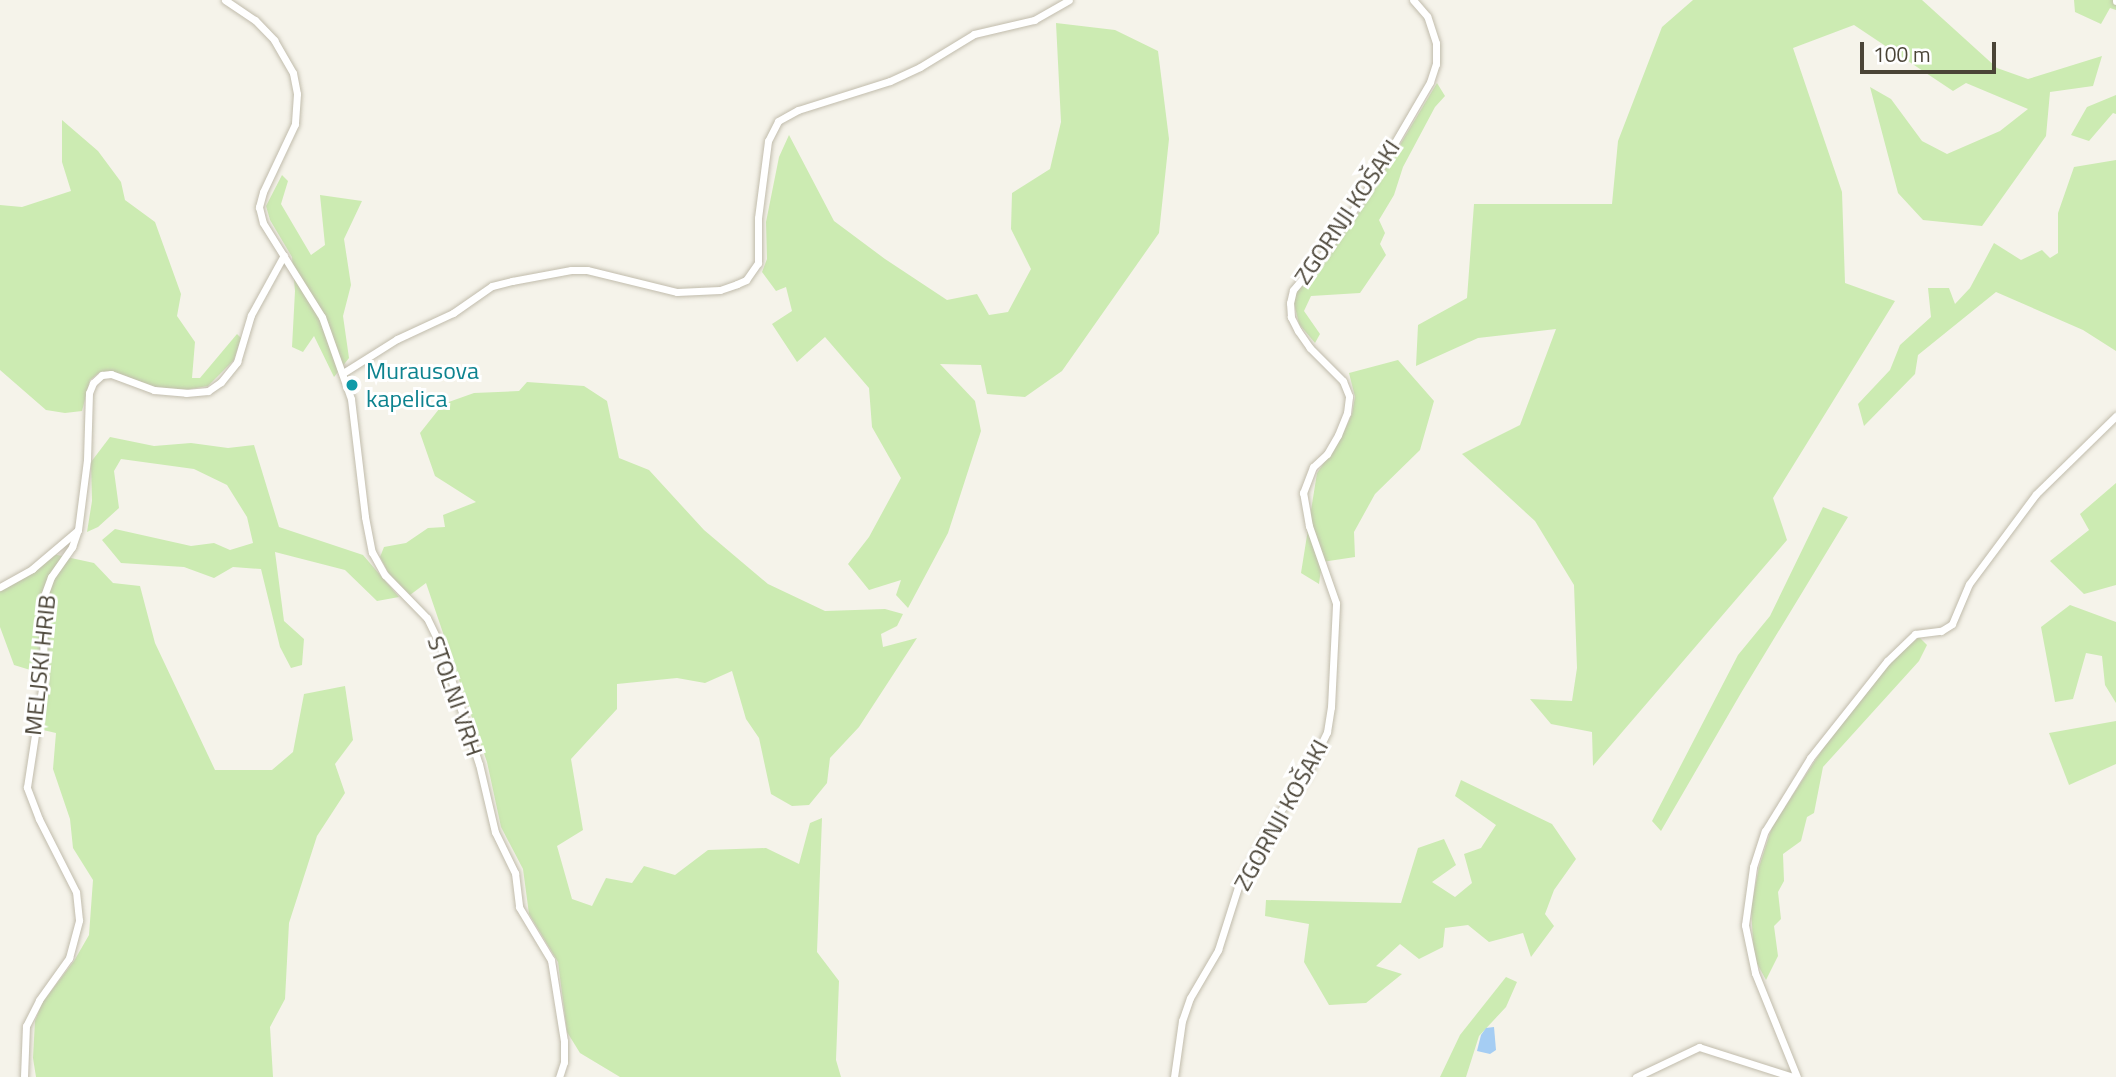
<!DOCTYPE html>
<html>
<head>
<meta charset="utf-8">
<style>
	body { margin:0 }
	#map { position:relative; width:2116px; height:1077px; overflow:hidden; background:#f5f3ea; font-family:"Titillium Web",sans-serif }
	div>[style] { position:absolute }
	[style*='--x'] { left:calc(var(--x)*1px); top:calc(var(--y)*1px); width:calc(var(--w)*1px); rotate:calc(var(--a)*1deg) }
	.green>* { inset:0; background:#ccebb2 }
	.water>* { inset:0; background:#a5cdf3 }
	.roads { filter:drop-shadow(0 0 2px #c1bcac) drop-shadow(0 0 2px #c1bcac) }
	.street>* { height:7px; margin:-3.5px; padding:0 3.5px; transform-origin:3.5px; border-radius:3.5px; background:#fff }
	.dots>* { width:19px; height:19px; translate:-50% -50%; box-sizing:border-box; border:4px solid #fff; border-radius:50% }
	span { translate:-50% -50%; white-space:nowrap; text-align:center; line-height:1.15; -webkit-text-stroke:6px #fff; paint-order:stroke }
	.street-label { font-size:24px; color:#4a4437 }
	.culture-label { font-size:24px; color:#0d838f }
	.left { translate:0 -50%; text-align:left }
	.scale { position:absolute; left:1860px; top:42px; width:136px; height:32px; box-sizing:border-box; border:4px solid #4a4437; border-top:0; padding-left:9px; font-size:21px; line-height:24px; white-space:nowrap; color:#4a4437; -webkit-text-stroke:5px #fff; paint-order:stroke }
</style>
</head>
<body>
<div id="map">
	<div class="green">
		<div style="clip-path:polygon(1693px 0,1922px 0,1997px 68px,2028px 79px,2102px 56px,2093px 86px,2050px 92px,2046px 136px,1982px 226px,1923px 220px,1898px 193px,1870px 87px,1891px 99px,1922px 141px,1947px 154px,2000px 131px,2028px 109px,1966px 83px,1953px 91px,1854px 25px,1793px 48px,1842px 192px,1845px 283px,1895px 301px,1773px 498px,1787px 540px,1593px 766px,1592px 732px,1551px 724px,1530px 699px,1572px 701px,1577px 668px,1574px 585px,1535px 521px,1462px 454px,1520px 425px,1556px 329px,1478px 338px,1416px 366px,1418px 325px,1467px 298px,1474px 204px,1612px 204px,1618px 141px,1662px 27px)"></div>
		<div style="clip-path:polygon(2074px 0,2116px 0,2116px 10px,2110px 8px,2101px 24px,2075px 12px)"></div>
		<div style="clip-path:polygon(1056px 23px,1115px 30px,1158px 51px,1169px 139px,1159px 233px,1062px 371px,1025px 397px,987px 394px,981px 365px,940px 364px,975px 401px,981px 431px,948px 533px,908px 608px,896px 595px,901px 580px,869px 590px,848px 564px,869px 537px,901px 478px,872px 427px,869px 388px,825px 337px,797px 362px,772px 324px,792px 311px,786px 287px,776px 291px,762px 272px,767px 259px,766px 222px,779px 157px,789px 135px,834px 221px,885px 259px,947px 300px,977px 294px,989px 315px,1008px 312px,1031px 269px,1011px 229px,1012px 193px,1050px 169px,1061px 122px)"></div>
		<div style="clip-path:polygon(1437px 83px,1445px 96px,1435px 107px,1403px 167px,1394px 195px,1379px 220px,1385px 233px,1380px 244px,1386px 255px,1360px 293px,1311px 296px,1304px 311px,1320px 334px,1315px 343px,1299px 324px,1294px 303px,1297px 289px,1308px 281px,1362px 208px)"></div>
		<div style="clip-path:polygon(2116px 95px,2116px 114px,2113px 113px,2089px 141px,2071px 135px,2087px 107px)"></div>
		<div style="clip-path:polygon(62px 120px,98px 151px,121px 182px,125px 200px,155px 222px,181px 294px,177px 316px,195px 342px,192px 378px,200px 378px,237px 334px,241px 338px,234px 360px,208px 386px,185px 390px,155px 387px,112px 371px,100px 372px,90px 380px,82px 411px,65px 413px,46px 410px,0 370px,0 205px,22px 207px,71px 191px,62px 162px)"></div>
		<div style="clip-path:polygon(2116px 160px,2116px 351px,2083px 330px,1996px 292px,1918px 355px,1915px 374px,1864px 426px,1858px 404px,1890px 370px,1900px 345px,1931px 317px,1928px 288px,1949px 288px,1955px 304px,1970px 288px,1994px 243px,2021px 260px,2042px 250px,2050px 258px,2058px 253px,2058px 213px,2074px 167px)"></div>
		<div style="clip-path:polygon(282px 175px,288px 181px,281px 204px,311px 255px,325px 245px,320px 195px,362px 201px,344px 239px,351px 285px,343px 316px,349px 358px,334px 377px,314px 336px,303px 352px,292px 347px,295px 291px,292px 257px,270px 220px,266px 206px)"></div>
		<div style="clip-path:polygon(1398px 360px,1434px 401px,1420px 450px,1375px 494px,1354px 532px,1355px 557px,1322px 562px,1319px 584px,1301px 573px,1317px 473px,1342px 436px,1352px 414px,1355px 397px,1349px 373px)"></div>
		<div style="clip-path:polygon(527px 382px,584px 386px,607px 401px,619px 458px,649px 470px,704px 530px,768px 584px,825px 611px,885px 609px,903px 614px,897px 626px,881px 634px,883px 647px,917px 638px,859px 727px,830px 758px,827px 783px,809px 805px,792px 806px,771px 794px,759px 738px,746px 719px,732px 671px,705px 683px,677px 678px,617px 684px,617px 709px,571px 759px,583px 830px,557px 846px,572px 899px,592px 906px,606px 878px,632px 883px,644px 866px,675px 875px,708px 850px,766px 848px,799px 864px,810px 823px,822px 818px,817px 952px,839px 981px,836px 1060px,841px 1077px,620px 1077px,580px 1053px,567px 1032px,558px 962px,529px 914px,523px 869px,501px 827px,487px 762px,426px 583px,410px 595px,389px 574px,380px 557px,384px 547px,406px 543px,428px 528px,445px 527px,443px 515px,476px 502px,435px 476px,420px 433px,443px 404px,474px 393px,519px 391px)"></div>
		<div style="clip-path:polygon(110px 437px,154px 446px,191px 443px,228px 448px,254px 445px,279px 527px,363px 555px,399px 597px,377px 601px,345px 570px,275px 552px,284px 621px,304px 639px,302px 665px,291px 668px,280px 647px,261px 569px,233px 567px,214px 578px,184px 567px,121px 563px,102px 540px,115px 529px,191px 546px,214px 543px,230px 550px,253px 543px,247px 517px,227px 485px,194px 469px,121px 459px,114px 471px,119px 508px,98px 527px,87px 532px,92px 501px,91px 462px)"></div>
		<div style="clip-path:polygon(2116px 483px,2116px 585px,2084px 594px,2050px 561px,2089px 530px,2080px 514px)"></div>
		<div style="clip-path:polygon(1823px 507px,1848px 517px,1741px 693px,1661px 831px,1652px 821px,1738px 655px,1770px 616px)"></div>
		<div style="clip-path:polygon(48px 553px,94px 563px,113px 583px,140px 586px,155px 643px,215px 770px,272px 770px,293px 752px,304px 694px,345px 686px,353px 740px,335px 764px,345px 793px,317px 836px,289px 923px,285px 999px,270px 1027px,273px 1077px,36px 1077px,33px 1058px,35px 1021px,42px 1003px,74px 961px,89px 935px,93px 880px,73px 848px,70px 819px,53px 769px,56px 733px,43px 730px,50px 676px,14px 665px,0 627px,0 584px,11px 581px)"></div>
		<div style="clip-path:polygon(2070px 605px,2116px 622px,2116px 703px,2105px 685px,2102px 656px,2086px 653px,2073px 699px,2055px 702px,2041px 627px)"></div>
		<div style="clip-path:polygon(1919px 637px,1927px 645px,1919px 661px,1823px 767px,1814px 813px,1807px 817px,1801px 841px,1783px 854px,1784px 881px,1778px 892px,1781px 919px,1774px 926px,1778px 956px,1766px 980px,1754px 958px,1751px 908px,1759px 867px,1772px 827px,1835px 730px,1893px 659px)"></div>
		<div style="clip-path:polygon(2116px 721px,2116px 764px,2069px 785px,2049px 733px)"></div>
		<div style="clip-path:polygon(1461px 780px,1552px 824px,1576px 859px,1554px 890px,1545px 914px,1554px 926px,1531px 957px,1523px 933px,1489px 942px,1468px 925px,1445px 928px,1443px 947px,1419px 959px,1400px 944px,1376px 966px,1402px 974px,1366px 1003px,1329px 1005px,1304px 962px,1309px 924px,1265px 916px,1266px 900px,1401px 903px,1418px 848px,1444px 839px,1456px 865px,1432px 882px,1455px 897px,1472px 883px,1464px 854px,1481px 848px,1496px 825px,1455px 796px)"></div>
		<div style="clip-path:polygon(1506px 977px,1517px 982px,1506px 1007px,1479px 1036px,1466px 1077px,1440px 1077px,1460px 1035px)"></div>
	</div>
	<div class="water">
		<div style="clip-path:polygon(1494px 1027px,1496px 1050px,1490px 1054px,1477px 1051px,1481px 1035px,1486px 1028px)"></div>
	</div>
	<div class="roads">
		<div class="street">
			<div style="--x:225;--y:0;--w:36;--a:34"></div>
			<div style="--x:255;--y:20;--w:28;--a:46"></div>
			<div style="--x:274;--y:40;--w:38;--a:60"></div>
			<div style="--x:293;--y:73;--w:21;--a:79"></div>
			<div style="--x:297;--y:94;--w:30;--a:94"></div>
			<div style="--x:295;--y:124;--w:75;--a:115.2"></div>
			<div style="--x:263;--y:192;--w:16;--a:105"></div>
			<div style="--x:259;--y:207;--w:16;--a:76"></div>
			<div style="--x:263;--y:223;--w:111;--a:57.9"></div>
			<div style="--x:322;--y:317;--w:87;--a:70.5"></div>
			<div style="--x:351;--y:399;--w:119;--a:83.2"></div>
			<div style="--x:365;--y:517;--w:36;--a:79"></div>
			<div style="--x:372;--y:552;--w:26;--a:61"></div>
			<div style="--x:385;--y:575;--w:60;--a:45.7"></div>
			<div style="--x:427;--y:618;--w:30;--a:64"></div>
			<div style="--x:440;--y:645;--w:125;--a:71.9"></div>
			<div style="--x:479;--y:764;--w:70;--a:76.8"></div>
			<div style="--x:495;--y:832;--w:46;--a:64"></div>
			<div style="--x:515;--y:873;--w:34;--a:83"></div>
			<div style="--x:519;--y:907;--w:62;--a:58.9"></div>
			<div style="--x:551;--y:960;--w:82;--a:80.9"></div>
			<div style="--x:564;--y:1041;--w:21;--a:90"></div>
			<div style="--x:564;--y:1062;--w:16;--a:108"></div>
			<div style="--x:2116;--y:0;--w:1;--a:90"></div>
			<div style="--x:343;--y:373;--w:64;--a:-32.2"></div>
			<div style="--x:397;--y:339;--w:62;--a:-24.9"></div>
			<div style="--x:453;--y:313;--w:47;--a:-34.7"></div>
			<div style="--x:492;--y:286;--w:21;--a:-14"></div>
			<div style="--x:512;--y:281;--w:60;--a:-10.6"></div>
			<div style="--x:571;--y:270;--w:16;--a:0"></div>
			<div style="--x:587;--y:270;--w:93;--a:13.7"></div>
			<div style="--x:677;--y:292;--w:43;--a:-2.7"></div>
			<div style="--x:720;--y:290;--w:18;--a:-19"></div>
			<div style="--x:737;--y:284;--w:10;--a:-24"></div>
			<div style="--x:746;--y:280;--w:21;--a:-55"></div>
			<div style="--x:758;--y:263;--w:45;--a:-90"></div>
			<div style="--x:758;--y:218;--w:78;--a:-82.6"></div>
			<div style="--x:768;--y:141;--w:22;--a:-63"></div>
			<div style="--x:778;--y:121;--w:23;--a:-29"></div>
			<div style="--x:798;--y:110;--w:96;--a:-17.5"></div>
			<div style="--x:890;--y:81;--w:33;--a:-25"></div>
			<div style="--x:920;--y:67;--w:63;--a:-31.4"></div>
			<div style="--x:974;--y:34;--w:62;--a:-13.1"></div>
			<div style="--x:1034;--y:20;--w:40;--a:-29.7"></div>
			<div style="--x:0;--y:587;--w:37;--a:-29"></div>
			<div style="--x:32;--y:569;--w:60;--a:-40.3"></div>
			<div style="--x:24;--y:1077;--w:51;--a:-87.8"></div>
			<div style="--x:26;--y:1026;--w:29;--a:-63"></div>
			<div style="--x:39;--y:1000;--w:52;--a:-54.5"></div>
			<div style="--x:69;--y:958;--w:39;--a:-75"></div>
			<div style="--x:79;--y:920;--w:28;--a:-96"></div>
			<div style="--x:76;--y:892;--w:82;--a:-116.9"></div>
			<div style="--x:39;--y:819;--w:34;--a:-111"></div>
			<div style="--x:27;--y:787;--w:106;--a:-81.3"></div>
			<div style="--x:43;--y:682;--w:86;--a:-89.3"></div>
			<div style="--x:44;--y:596;--w:20;--a:-70"></div>
			<div style="--x:51;--y:577;--w:37;--a:-55"></div>
			<div style="--x:72;--y:547;--w:18;--a:-71"></div>
			<div style="--x:78;--y:530;--w:71;--a:-82.7"></div>
			<div style="--x:87;--y:460;--w:67;--a:-88.3"></div>
			<div style="--x:89;--y:393;--w:11;--a:-68"></div>
			<div style="--x:93;--y:383;--w:12;--a:-42"></div>
			<div style="--x:102;--y:375;--w:9;--a:-6"></div>
			<div style="--x:111;--y:374;--w:46;--a:20.4"></div>
			<div style="--x:154;--y:390;--w:32;--a:5"></div>
			<div style="--x:186;--y:393;--w:22;--a:-5"></div>
			<div style="--x:208;--y:391;--w:16;--a:-35"></div>
			<div style="--x:221;--y:382;--w:26;--a:-51"></div>
			<div style="--x:237;--y:362;--w:49;--a:-73.4"></div>
			<div style="--x:251;--y:315;--w:68;--a:-61.2"></div>
			<div style="--x:1174;--y:1077;--w:57;--a:-81.9"></div>
			<div style="--x:1182;--y:1021;--w:24;--a:-71"></div>
			<div style="--x:1190;--y:998;--w:56;--a:-59.7"></div>
			<div style="--x:1218;--y:950;--w:66;--a:-72.4"></div>
			<div style="--x:1238;--y:887;--w:80;--a:-61.5"></div>
			<div style="--x:1276;--y:817;--w:51;--a:-53.8"></div>
			<div style="--x:1306;--y:776;--w:49;--a:-64.5"></div>
			<div style="--x:1327;--y:732;--w:25;--a:-81"></div>
			<div style="--x:1331;--y:707;--w:104;--a:-87.2"></div>
			<div style="--x:1336;--y:603;--w:82;--a:-109.3"></div>
			<div style="--x:1309;--y:526;--w:34;--a:-100"></div>
			<div style="--x:1303;--y:493;--w:28;--a:-69"></div>
			<div style="--x:1313;--y:467;--w:19;--a:-43"></div>
			<div style="--x:1327;--y:454;--w:22;--a:-60"></div>
			<div style="--x:1338;--y:435;--w:24;--a:-68"></div>
			<div style="--x:1347;--y:413;--w:17;--a:-83"></div>
			<div style="--x:1349;--y:396;--w:16;--a:-112"></div>
			<div style="--x:1343;--y:381;--w:47;--a:-135"></div>
			<div style="--x:1310;--y:348;--w:21;--a:-125"></div>
			<div style="--x:1298;--y:331;--w:16;--a:-117"></div>
			<div style="--x:1291;--y:317;--w:14;--a:-94"></div>
			<div style="--x:1290;--y:303;--w:13;--a:-77"></div>
			<div style="--x:1293;--y:290;--w:50;--a:-49.9"></div>
			<div style="--x:1325;--y:252;--w:75;--a:-55.9"></div>
			<div style="--x:1367;--y:190;--w:125;--a:-59.7"></div>
			<div style="--x:1430;--y:82;--w:19;--a:-72"></div>
			<div style="--x:1436;--y:64;--w:21;--a:-90"></div>
			<div style="--x:1436;--y:43;--w:28;--a:-108"></div>
			<div style="--x:1427;--y:16;--w:21;--a:-131"></div>
			<div style="--x:1636;--y:1077;--w:70;--a:-25.5"></div>
			<div style="--x:1699;--y:1047;--w:99;--a:17.7"></div>
			<div style="--x:1797;--y:1077;--w:112;--a:-112"></div>
			<div style="--x:1755;--y:973;--w:49;--a:-101.8"></div>
			<div style="--x:1745;--y:925;--w:59;--a:-82.1"></div>
			<div style="--x:1753;--y:867;--w:38;--a:-72"></div>
			<div style="--x:1765;--y:831;--w:86;--a:-58.3"></div>
			<div style="--x:1810;--y:758;--w:124;--a:-51.6"></div>
			<div style="--x:1887;--y:661;--w:39;--a:-44"></div>
			<div style="--x:1915;--y:634;--w:26;--a:-7"></div>
			<div style="--x:1941;--y:631;--w:13;--a:-32"></div>
			<div style="--x:1952;--y:624;--w:43;--a:-67"></div>
			<div style="--x:1969;--y:584;--w:112;--a:-53.3"></div>
			<div style="--x:2036;--y:494;--w:112;--a:-44.3"></div>
		</div>
	</div>
	<div class="dots">
		<div style="left:352px;top:385px;background:#0f9aa8"></div>
	</div>
	<div class="street-label">
		<span style="left:1347px;top:212px;rotate:-56deg">ZGORNJI KOŠAKI</span>
		<span style="left:40px;top:665px;rotate:-84deg">MELJSKI HRIB</span>
		<span style="left:455px;top:696px;rotate:71deg">STOLNI VRH</span>
		<span style="left:1281px;top:815px;rotate:-61deg">ZGORNJI KOŠAKI</span>
	</div>
	<div class="culture-label">
		<span class="left" style="left:366px;top:385px">Murausova<br>kapelica</span>
	</div>
	<div class="scale">100 m</div>
</div>
</body>
</html>
